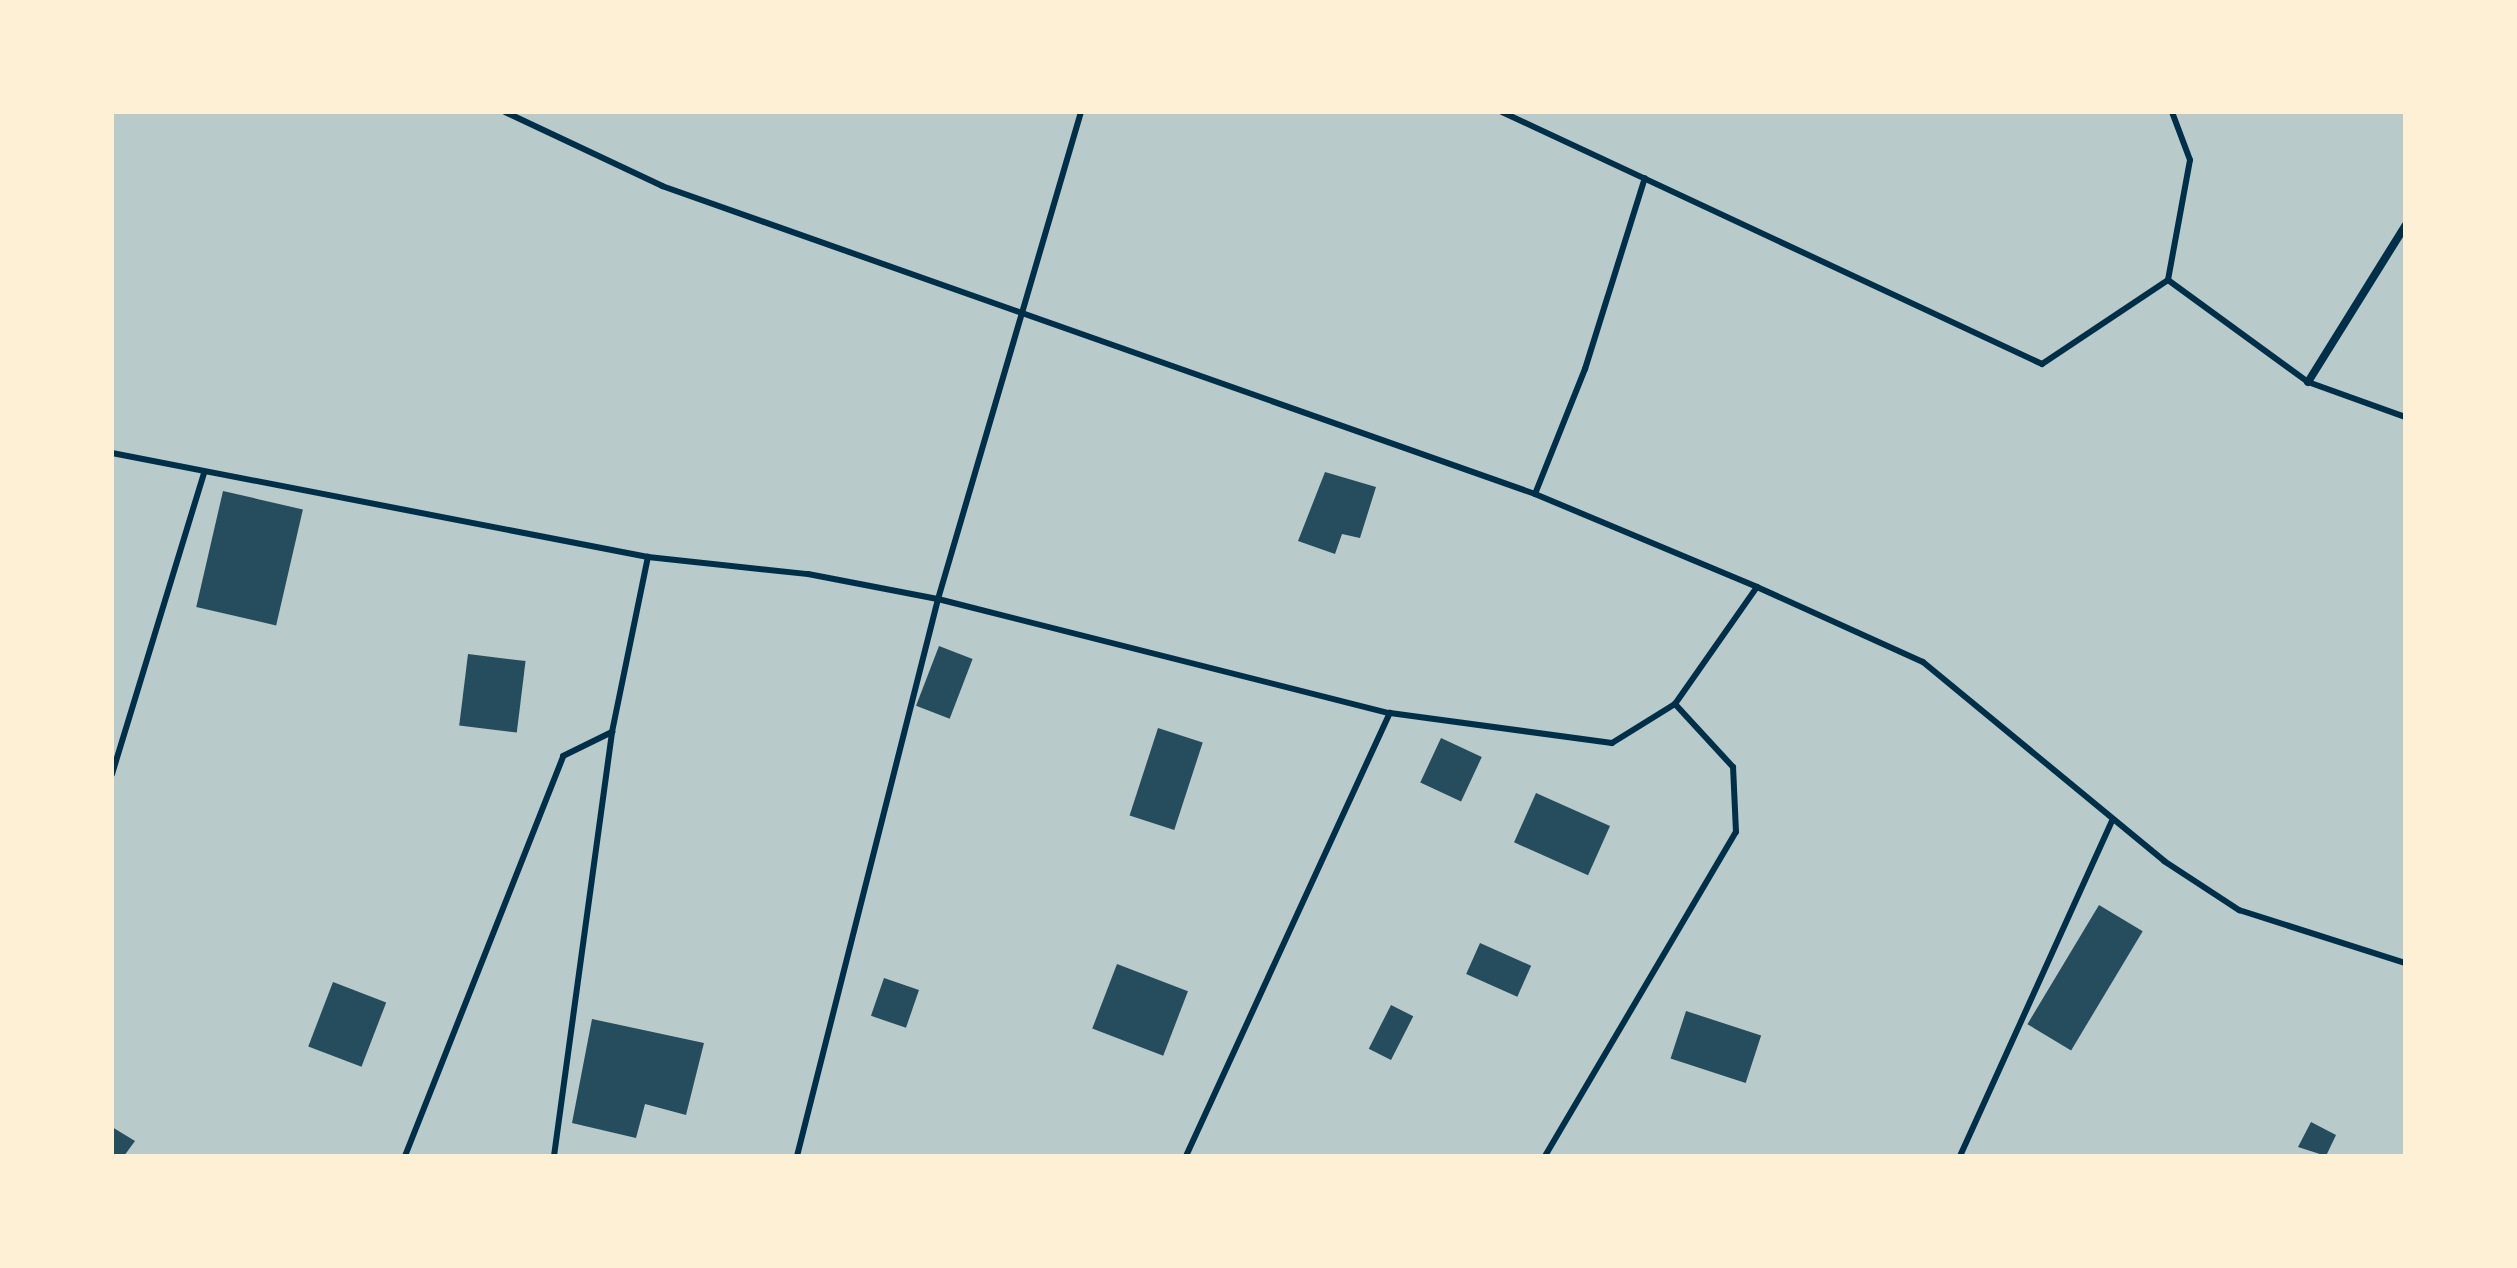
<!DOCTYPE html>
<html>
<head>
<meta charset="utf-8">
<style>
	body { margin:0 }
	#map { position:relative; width:2517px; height:1268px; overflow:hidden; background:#fdf0d5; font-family:"Noto Sans",sans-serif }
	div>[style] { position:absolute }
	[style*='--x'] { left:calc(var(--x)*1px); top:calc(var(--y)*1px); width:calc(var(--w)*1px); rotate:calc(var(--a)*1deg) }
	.green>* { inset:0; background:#b9caca; transform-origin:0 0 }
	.building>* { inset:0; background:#264d5e; transform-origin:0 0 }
	.service>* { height:6px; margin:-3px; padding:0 3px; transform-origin:3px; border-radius:3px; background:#003049 }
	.minor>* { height:8px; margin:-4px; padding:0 4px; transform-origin:4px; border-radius:4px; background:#003049 }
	span { translate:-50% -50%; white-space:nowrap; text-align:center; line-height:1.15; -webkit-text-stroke:7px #fdf0d5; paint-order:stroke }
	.frame { position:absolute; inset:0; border:114px solid #fdf0d5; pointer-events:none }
</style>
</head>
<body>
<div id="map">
	<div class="green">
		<div style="left:112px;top:112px;width:2293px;height:1044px"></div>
	</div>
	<div class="building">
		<div style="clip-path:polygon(1325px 472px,1376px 487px,1360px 538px,1342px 534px,1335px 554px,1298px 541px)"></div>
		<div style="left:223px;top:491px;width:82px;height:119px;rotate:13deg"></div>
		<div style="left:939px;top:646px;width:36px;height:64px;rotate:21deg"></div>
		<div style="left:468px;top:654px;width:58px;height:72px;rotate:7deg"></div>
		<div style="left:1158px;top:728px;width:47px;height:92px;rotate:18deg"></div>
		<div style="left:1441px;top:738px;width:45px;height:49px;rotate:25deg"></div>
		<div style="left:1536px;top:793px;width:81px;height:54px;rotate:24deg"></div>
		<div style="left:2099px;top:905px;width:51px;height:139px;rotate:31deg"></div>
		<div style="left:1480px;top:943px;width:56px;height:34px;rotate:24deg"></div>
		<div style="left:1117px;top:964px;width:76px;height:69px;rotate:21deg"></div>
		<div style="left:884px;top:978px;width:37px;height:40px;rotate:19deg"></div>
		<div style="left:333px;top:982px;width:57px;height:69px;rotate:21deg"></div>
		<div style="left:1391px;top:1005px;width:25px;height:49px;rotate:27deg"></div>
		<div style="left:1686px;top:1011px;width:79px;height:50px;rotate:18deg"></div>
		<div style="clip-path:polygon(592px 1019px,704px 1043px,686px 1115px,645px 1104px,636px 1138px,572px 1123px)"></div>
		<div style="clip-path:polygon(2311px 1122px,2336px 1135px,2326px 1156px,2298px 1147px)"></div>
		<div style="clip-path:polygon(112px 1127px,135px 1141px,124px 1156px,112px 1156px)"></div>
	</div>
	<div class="service">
		<div style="--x:505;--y:112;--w:174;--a:25.2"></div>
		<div style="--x:662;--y:186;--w:926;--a:19.43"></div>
		<div style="--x:1535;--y:494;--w:241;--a:22.7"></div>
		<div style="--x:1757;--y:587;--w:182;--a:24.3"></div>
		<div style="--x:1923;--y:662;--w:313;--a:39.5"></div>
		<div style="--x:2164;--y:861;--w:90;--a:33.2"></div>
		<div style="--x:2239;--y:910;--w:174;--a:17.7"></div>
		<div style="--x:1502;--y:112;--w:596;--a:25.02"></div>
		<div style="--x:2042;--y:364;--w:151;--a:-33.7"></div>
		<div style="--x:2172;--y:112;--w:51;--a:69.4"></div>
		<div style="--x:2190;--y:160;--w:122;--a:100.4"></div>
		<div style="--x:2168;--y:280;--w:173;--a:36.1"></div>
		<div style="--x:2308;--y:382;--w:103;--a:19.8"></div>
		<div style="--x:112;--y:453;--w:546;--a:10.98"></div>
		<div style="--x:648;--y:557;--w:161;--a:6.1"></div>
		<div style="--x:808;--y:574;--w:132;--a:10.9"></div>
		<div style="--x:938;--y:599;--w:466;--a:14.2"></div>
		<div style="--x:1390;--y:713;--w:224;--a:7.7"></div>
		<div style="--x:1612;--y:743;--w:74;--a:-31.8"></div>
		<div style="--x:1675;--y:704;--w:143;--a:-55"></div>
		<div style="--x:1535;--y:494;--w:135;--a:-68.2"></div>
		<div style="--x:1585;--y:369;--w:200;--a:-72.6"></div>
		<div style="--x:112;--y:774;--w:315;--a:-73"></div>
		<div style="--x:405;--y:1156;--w:430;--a:-68.4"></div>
		<div style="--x:563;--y:756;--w:55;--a:-26.1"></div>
		<div style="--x:554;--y:1156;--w:428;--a:-82.2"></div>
		<div style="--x:612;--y:732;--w:179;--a:-78.4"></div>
		<div style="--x:797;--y:1156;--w:575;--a:-75.79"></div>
		<div style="--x:938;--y:599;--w:508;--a:-73.64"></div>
		<div style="--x:1186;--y:1156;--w:488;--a:-65.3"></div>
		<div style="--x:1545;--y:1156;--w:376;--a:-59.5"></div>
		<div style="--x:1736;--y:832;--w:65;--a:-92.6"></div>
		<div style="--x:1733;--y:767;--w:86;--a:-132.6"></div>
		<div style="--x:1960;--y:1156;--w:370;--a:-65.6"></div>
	</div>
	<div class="minor">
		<div style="--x:2308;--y:382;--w:184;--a:-58.1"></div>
	</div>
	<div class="frame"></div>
</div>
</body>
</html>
